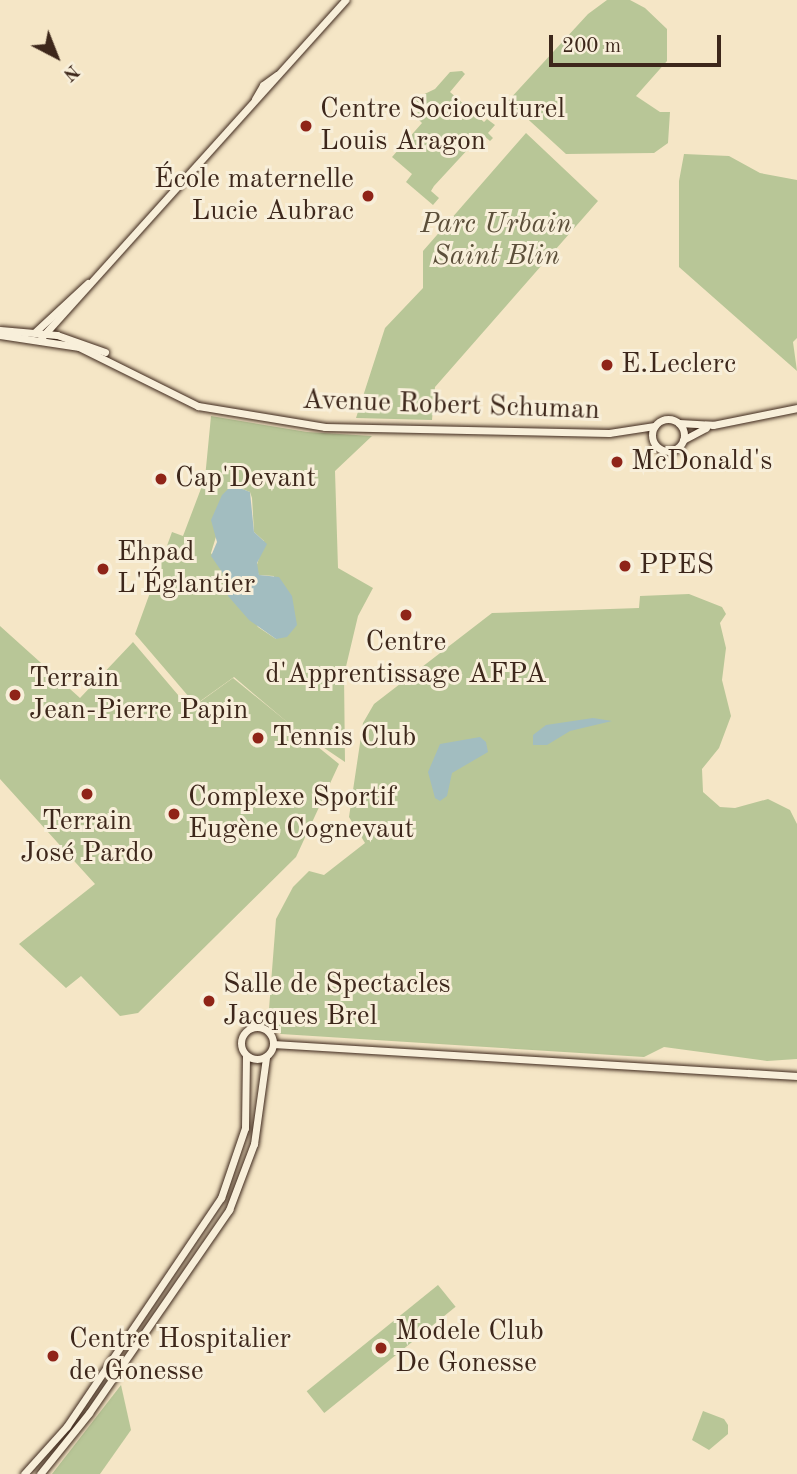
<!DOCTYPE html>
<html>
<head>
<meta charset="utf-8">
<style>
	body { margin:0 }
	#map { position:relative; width:797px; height:1474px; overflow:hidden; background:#f5e6c6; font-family:"Old Standard TT",serif }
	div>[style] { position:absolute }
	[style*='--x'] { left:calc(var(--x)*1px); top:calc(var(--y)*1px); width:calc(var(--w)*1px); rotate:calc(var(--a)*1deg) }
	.green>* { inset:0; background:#b8c697; transform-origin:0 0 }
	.water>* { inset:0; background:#a2bdc0 }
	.roads { filter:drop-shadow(0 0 2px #3d271b) drop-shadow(0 0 2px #3d271b) }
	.secondary>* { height:7px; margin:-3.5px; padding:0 3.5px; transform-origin:3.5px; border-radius:3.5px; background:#f8efda }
	.secondary>.ring { margin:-3.5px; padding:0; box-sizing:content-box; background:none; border:7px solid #f8efda; border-radius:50% }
	.dots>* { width:19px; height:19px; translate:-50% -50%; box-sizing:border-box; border:4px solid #f8efda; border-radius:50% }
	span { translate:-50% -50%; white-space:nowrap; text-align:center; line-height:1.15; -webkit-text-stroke:6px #f8efda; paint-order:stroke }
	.poi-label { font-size:28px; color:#3d271b }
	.left { translate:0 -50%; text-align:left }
	.right { translate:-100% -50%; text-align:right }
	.park-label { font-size:28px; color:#5c4f3a; font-style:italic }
	.street-label { font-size:28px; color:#3d271b }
	.north { position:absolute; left:21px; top:21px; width:70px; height:70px; -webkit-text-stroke:5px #f8efda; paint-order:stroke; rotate:138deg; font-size:19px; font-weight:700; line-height:28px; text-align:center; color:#3d271b }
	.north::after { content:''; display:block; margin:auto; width:24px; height:32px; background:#3d271b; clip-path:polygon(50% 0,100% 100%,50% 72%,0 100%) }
	.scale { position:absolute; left:549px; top:35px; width:172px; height:32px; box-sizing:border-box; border:4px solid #3d271b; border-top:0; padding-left:9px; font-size:21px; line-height:24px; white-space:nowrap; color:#3d271b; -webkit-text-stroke:5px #f8efda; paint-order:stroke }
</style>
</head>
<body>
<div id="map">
	<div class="green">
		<div style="clip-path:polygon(607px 0,630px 0,645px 8px,667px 29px,667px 61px,636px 96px,660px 112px,670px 112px,668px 143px,654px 153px,566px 154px,508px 101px,588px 14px)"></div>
		<div style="clip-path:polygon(462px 71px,465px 74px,450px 92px,484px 122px,487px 119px,495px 125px,488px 133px,493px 138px,490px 141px,482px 134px,434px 186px,431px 191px,439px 198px,433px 205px,406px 182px,412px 174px,392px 157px,422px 123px,414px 115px,424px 108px,414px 99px,435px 89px,450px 72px)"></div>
		<div style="clip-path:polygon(526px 133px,598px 201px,435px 387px,432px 420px,356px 418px,385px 328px,423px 288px,423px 251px)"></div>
		<div style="clip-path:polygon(684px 154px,729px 156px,760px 173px,797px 180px,797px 338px,793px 342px,797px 371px,679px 267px,679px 181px)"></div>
		<div style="clip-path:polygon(evenodd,211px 416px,307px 432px,372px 436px,335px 471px,338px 568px,373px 588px,358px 616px,344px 675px,345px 762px,293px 727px,234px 677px,199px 702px,189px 697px,135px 634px,172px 532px,183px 536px,205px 478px,211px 416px,232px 485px,250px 492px,252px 498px,254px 532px,264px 541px,256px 568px,259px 575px,274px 576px,276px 639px,258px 627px,211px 553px,232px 485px)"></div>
		<div style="clip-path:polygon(689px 594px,722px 607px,726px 614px,720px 623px,726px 648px,722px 680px,731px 716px,719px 748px,702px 769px,703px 792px,720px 807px,735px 808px,768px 799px,790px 810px,797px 824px,797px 1059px,767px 1061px,664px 1047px,644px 1057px,281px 1034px,268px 1022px,276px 919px,293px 887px,309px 871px,324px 875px,365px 843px,349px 817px,363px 723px,374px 704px,492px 613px,639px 608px,640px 596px)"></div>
		<div style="clip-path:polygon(0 626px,80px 698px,133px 642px,190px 709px,233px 678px,339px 764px,296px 857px,138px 1013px,120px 1016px,81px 976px,66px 988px,19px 944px,95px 884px,0 779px)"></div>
		<div style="left:438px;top:1285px;width:28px;height:169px;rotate:51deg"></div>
		<div style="clip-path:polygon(121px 1385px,131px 1430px,100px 1474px,52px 1474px)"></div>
		<div style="clip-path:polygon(703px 1411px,724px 1419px,728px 1425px,728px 1434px,709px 1450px,692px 1440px)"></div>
	</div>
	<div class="water">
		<div style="clip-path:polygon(232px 485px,250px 492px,254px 532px,267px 544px,257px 563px,259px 575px,279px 577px,292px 596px,297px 625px,287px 637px,276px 639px,249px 620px,228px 596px,224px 575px,211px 556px,217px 542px,211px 520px,222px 495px)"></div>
		<div style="clip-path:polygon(593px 718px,612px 721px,570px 731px,547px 745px,533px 745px,533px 735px,546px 725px)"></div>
		<div style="clip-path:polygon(480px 737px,486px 742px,488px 752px,452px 773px,447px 796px,440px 801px,435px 798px,428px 772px,440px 744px)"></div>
	</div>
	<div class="roads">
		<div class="secondary">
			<div style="--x:255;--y:99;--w:16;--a:-60"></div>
			<div style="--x:263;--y:85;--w:17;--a:-36"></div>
			<div style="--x:0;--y:330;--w:57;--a:5"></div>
			<div style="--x:57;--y:335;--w:51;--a:19.5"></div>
			<div style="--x:35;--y:332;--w:72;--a:-42.8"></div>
			<div style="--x:0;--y:335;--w:80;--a:8.6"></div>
			<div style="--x:79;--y:347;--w:133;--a:26.4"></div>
			<div style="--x:198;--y:406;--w:129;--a:9.4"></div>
			<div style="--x:325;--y:427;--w:284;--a:1.2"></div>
			<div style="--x:609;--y:433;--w:46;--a:-8.8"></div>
			<div style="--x:41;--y:338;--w:455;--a:-48"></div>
			<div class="ring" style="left:652px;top:419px;width:25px;height:25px"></div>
			<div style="--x:679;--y:423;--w:34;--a:3"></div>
			<div style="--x:713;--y:425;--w:86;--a:-11.4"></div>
			<div style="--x:683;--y:440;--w:26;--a:-28"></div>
			<div class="ring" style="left:241px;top:1027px;width:25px;height:25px"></div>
			<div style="--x:273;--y:1044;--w:525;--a:3.49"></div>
			<div style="--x:24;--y:1474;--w:64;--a:-48.1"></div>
			<div style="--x:67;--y:1426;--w:275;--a:-56"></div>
			<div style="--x:221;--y:1198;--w:74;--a:-71.1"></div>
			<div style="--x:245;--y:1128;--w:72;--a:-89.2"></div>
			<div style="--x:40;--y:1474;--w:78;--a:-51.2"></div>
			<div style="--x:89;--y:1413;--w:247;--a:-55.4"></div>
			<div style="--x:229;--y:1210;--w:71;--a:-69.3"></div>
			<div style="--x:254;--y:1144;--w:88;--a:-82.1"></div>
		</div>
	</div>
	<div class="dots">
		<div style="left:306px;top:126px;background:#8f2418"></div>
		<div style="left:368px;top:196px;background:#8f2418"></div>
		<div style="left:607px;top:365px;background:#8f2418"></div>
		<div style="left:617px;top:462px;background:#8f2418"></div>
		<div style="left:161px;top:479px;background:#8f2418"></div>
		<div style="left:625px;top:566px;background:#8f2418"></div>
		<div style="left:103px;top:569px;background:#8f2418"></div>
		<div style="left:406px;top:615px;background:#8f2418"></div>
		<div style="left:15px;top:695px;background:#8f2418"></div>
		<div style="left:258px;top:738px;background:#8f2418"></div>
		<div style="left:87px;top:794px;background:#8f2418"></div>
		<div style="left:174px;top:814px;background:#8f2418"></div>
		<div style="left:209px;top:1001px;background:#8f2418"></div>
		<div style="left:381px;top:1348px;background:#8f2418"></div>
		<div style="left:53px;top:1356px;background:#8f2418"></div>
	</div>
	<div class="poi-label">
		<span class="left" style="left:320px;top:126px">Centre Socioculturel<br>Louis Aragon</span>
		<span class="right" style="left:354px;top:196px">École maternelle<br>Lucie Aubrac</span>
		<span class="left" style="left:621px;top:365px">E.Leclerc</span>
		<span class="left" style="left:631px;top:462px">McDonald's</span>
		<span class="left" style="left:175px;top:479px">Cap'Devant</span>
		<span class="left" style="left:117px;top:569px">Ehpad<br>L'Églantier</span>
		<span class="left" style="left:639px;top:566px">PPES</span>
		<span style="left:406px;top:659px">Centre<br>d'Apprentissage AFPA</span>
		<span class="left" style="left:29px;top:695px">Terrain<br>Jean-Pierre Papin</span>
		<span class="left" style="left:272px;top:738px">Tennis Club</span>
		<span class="left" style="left:188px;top:814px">Complexe Sportif<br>Eugène Cognevaut</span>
		<span style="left:87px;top:838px">Terrain<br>José Pardo</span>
		<span class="left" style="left:223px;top:1001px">Salle de Spectacles<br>Jacques Brel</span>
		<span class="left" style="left:395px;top:1348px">Modele Club<br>De Gonesse</span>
		<span class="left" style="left:69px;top:1356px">Centre Hospitalier<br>de Gonesse</span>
	</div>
	<div class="park-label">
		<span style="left:496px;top:241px">Parc Urbain<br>Saint Blin</span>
	</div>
	<div class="street-label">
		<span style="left:451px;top:406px;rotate:2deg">Avenue Robert Schuman</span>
	</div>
	<div class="north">N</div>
	<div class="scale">200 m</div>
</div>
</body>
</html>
